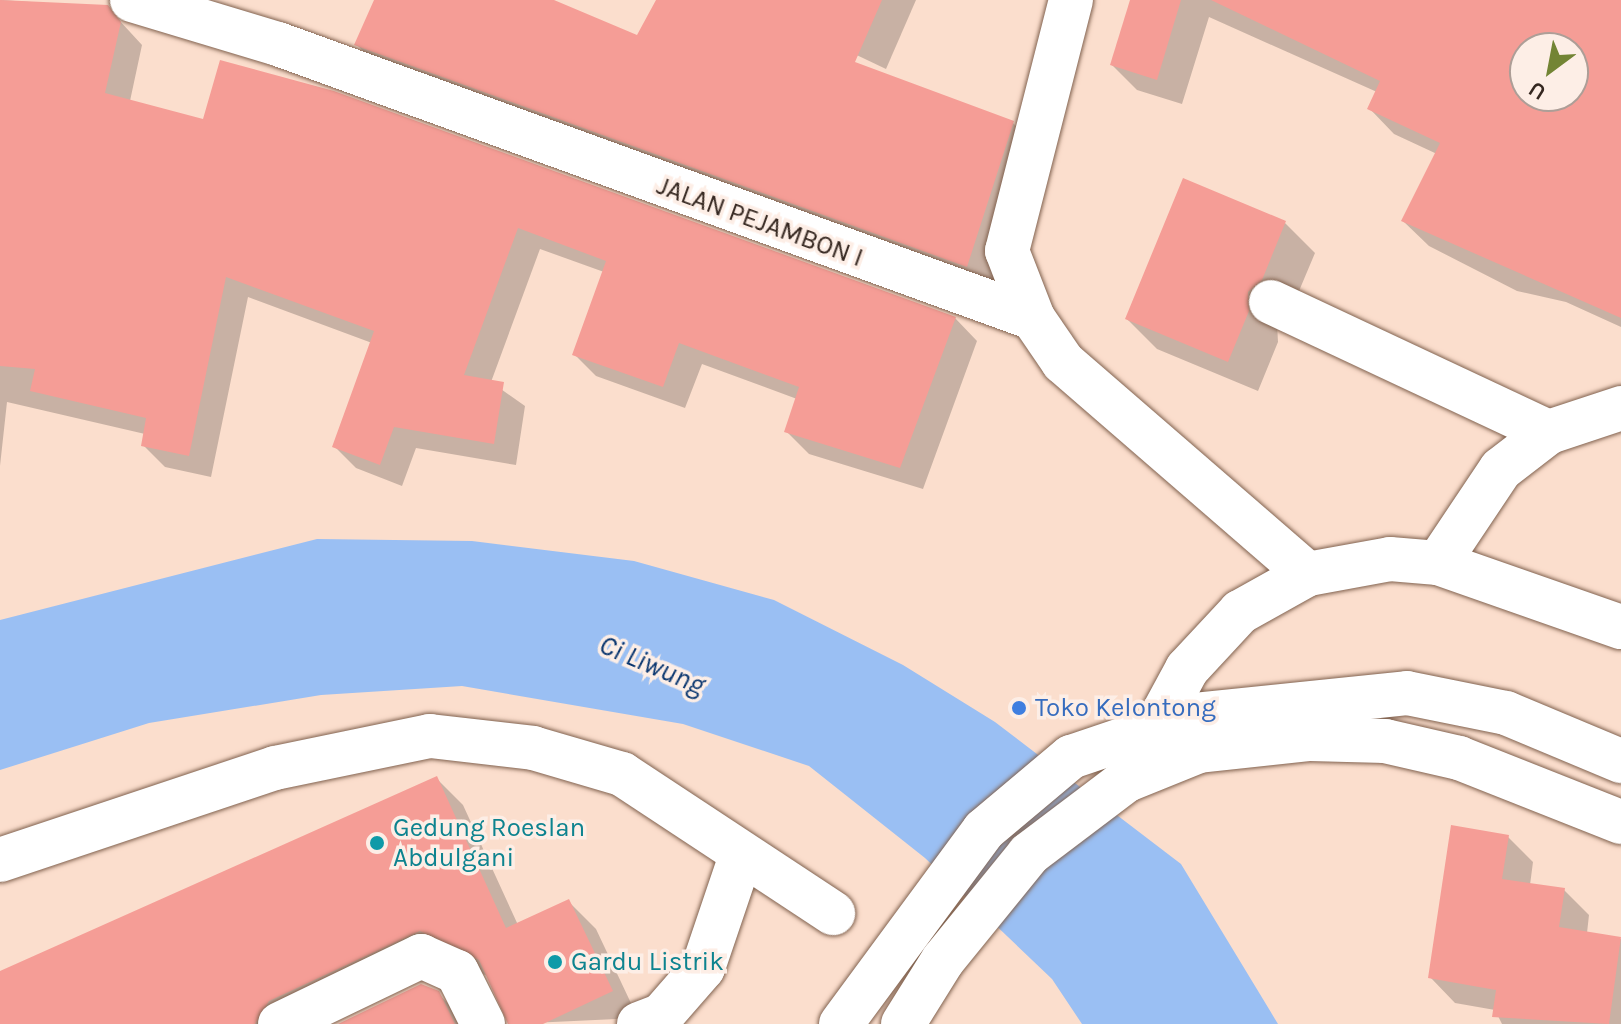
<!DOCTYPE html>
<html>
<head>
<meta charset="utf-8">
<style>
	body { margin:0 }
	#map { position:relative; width:1621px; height:1024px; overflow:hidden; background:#fbdecd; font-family:Karla,sans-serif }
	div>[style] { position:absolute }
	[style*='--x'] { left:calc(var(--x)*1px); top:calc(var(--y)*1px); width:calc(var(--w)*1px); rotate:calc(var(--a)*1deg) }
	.water>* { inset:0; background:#9abff3 }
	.shadow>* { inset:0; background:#0003 }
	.building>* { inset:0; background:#f59d96 }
	.roads { filter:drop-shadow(0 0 2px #81624f) drop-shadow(0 0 2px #81624f) }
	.minor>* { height:44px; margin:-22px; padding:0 22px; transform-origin:22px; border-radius:22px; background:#fff }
	.major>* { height:44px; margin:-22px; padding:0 22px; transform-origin:22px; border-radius:22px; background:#fff }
	.dots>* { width:22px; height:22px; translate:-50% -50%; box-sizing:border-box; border:4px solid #fdeee6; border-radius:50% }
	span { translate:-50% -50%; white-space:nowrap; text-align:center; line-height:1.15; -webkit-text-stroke:7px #fdeee6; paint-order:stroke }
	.street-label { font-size:26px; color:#352720 }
	.shop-label { font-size:26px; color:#366cbe }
	.left { translate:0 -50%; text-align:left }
	.culture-label { font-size:26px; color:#0d838f }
	.water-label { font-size:28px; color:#0a366f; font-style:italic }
	.north { position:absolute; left:1509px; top:32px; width:80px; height:80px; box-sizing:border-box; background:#fdeee6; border:2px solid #ad9e97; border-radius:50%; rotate:212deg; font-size:22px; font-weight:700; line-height:32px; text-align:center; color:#352720 }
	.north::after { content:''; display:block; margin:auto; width:28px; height:36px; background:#738434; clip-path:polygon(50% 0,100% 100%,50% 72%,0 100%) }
</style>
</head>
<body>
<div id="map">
	<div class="water">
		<div style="clip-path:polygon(317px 539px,472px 541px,634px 561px,774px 600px,903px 665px,995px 722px,1181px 864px,1278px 1024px,1082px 1024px,1052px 979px,925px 858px,809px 766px,683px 724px,462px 686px,321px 695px,149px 723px,0 770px,0 620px)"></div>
	</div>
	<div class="shadow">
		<div style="clip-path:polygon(0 0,107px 7px,142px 45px,130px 101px,955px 318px,977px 341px,923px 489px,809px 454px,787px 432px,797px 399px,702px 364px,685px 408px,596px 376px,574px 354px,604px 272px,540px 249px,491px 382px,525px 406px,516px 465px,416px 448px,402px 486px,356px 468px,334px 446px,372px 343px,248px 297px,211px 477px,165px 467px,143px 445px,145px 434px,7px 402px,0 466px)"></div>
		<div style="clip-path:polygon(376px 0,549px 0,832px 121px,1013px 123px,1037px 147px,991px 290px,381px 69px,357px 45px)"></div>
		<div style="clip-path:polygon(741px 0,916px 0,886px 69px)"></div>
		<div style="clip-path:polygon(evenodd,1132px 0,1621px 0,1621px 327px,1566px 302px,1517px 291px,1429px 246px,1403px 221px,1437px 154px,1394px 134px,1369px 108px,1377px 92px,1209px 17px,1182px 104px,1137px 90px,1112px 65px,1132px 0,1525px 48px,1573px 48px,1573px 96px,1525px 96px,1525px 48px)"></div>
		<div style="clip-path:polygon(1285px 223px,1315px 253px,1291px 310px,1277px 323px,1278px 342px,1258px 391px,1157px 349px,1127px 319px)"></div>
		<div style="clip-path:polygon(436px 778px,463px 805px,518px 925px,569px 902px,596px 929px,638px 1018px,510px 1024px,489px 977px,449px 957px,305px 1024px,0 1024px,0 973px)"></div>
		<div style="clip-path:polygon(1508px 837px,1533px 862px,1530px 885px,1564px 890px,1589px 915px,1587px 933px,1621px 939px,1621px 1024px,1502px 1024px,1495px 1010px,1455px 1003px,1430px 977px)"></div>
		<div style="clip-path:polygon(438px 993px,467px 1024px,342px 1024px)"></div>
	</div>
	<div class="building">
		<div style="clip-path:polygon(0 0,108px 5px,121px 22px,105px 93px,203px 119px,220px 60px,334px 91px,956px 317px,900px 468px,784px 432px,799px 387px,679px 343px,663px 387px,572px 355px,606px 261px,518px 228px,464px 375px,504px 382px,494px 444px,394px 427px,380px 465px,332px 447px,374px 331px,226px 277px,189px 456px,141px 446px,146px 418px,30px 391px,35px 369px,0 366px)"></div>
		<div style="clip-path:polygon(374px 0,554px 0,637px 35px,656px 0,882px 0,855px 62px,1014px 121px,967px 267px,354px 45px)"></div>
		<div style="clip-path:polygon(1130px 0,1181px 0,1157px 80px,1110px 65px)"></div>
		<div style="clip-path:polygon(evenodd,1211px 0,1621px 0,1621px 318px,1401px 221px,1440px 143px,1367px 109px,1380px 81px,1211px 0,1525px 48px,1573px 48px,1573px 96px,1525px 96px,1525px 48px)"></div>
		<div style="clip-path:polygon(1183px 178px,1286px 221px,1262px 280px,1248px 292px,1249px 311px,1228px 362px,1125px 319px)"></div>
		<div style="clip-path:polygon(437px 776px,506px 928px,569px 899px,613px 991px,543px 1024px,508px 1024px,479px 960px,420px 931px,269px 1001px,255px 1024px,0 1024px,0 971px)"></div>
		<div style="clip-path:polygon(1451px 825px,1509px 835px,1502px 879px,1565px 888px,1559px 927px,1621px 937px,1609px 1024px,1492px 1017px,1496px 990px,1428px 978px)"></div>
		<div style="clip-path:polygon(421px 984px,439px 991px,455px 1024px,338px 1024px)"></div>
	</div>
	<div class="roads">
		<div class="minor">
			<div style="--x:132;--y:0;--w:152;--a:16.8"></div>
			<div style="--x:278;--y:44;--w:803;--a:19.95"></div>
			<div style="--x:1033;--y:318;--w:53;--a:55.7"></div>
			<div style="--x:1063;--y:362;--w:324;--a:40.9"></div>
			<div style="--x:1271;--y:302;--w:307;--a:25.1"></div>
			<div style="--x:1033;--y:318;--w:72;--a:-111.2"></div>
			<div style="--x:1007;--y:251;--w:259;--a:-75.7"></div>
			<div style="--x:1438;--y:563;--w:113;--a:-56.2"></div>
			<div style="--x:1501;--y:469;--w:61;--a:-37.6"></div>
			<div style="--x:1549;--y:432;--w:76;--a:-18.4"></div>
			<div style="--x:0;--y:860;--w:290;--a:-18.5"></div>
			<div style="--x:275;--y:768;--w:158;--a:-11.7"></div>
			<div style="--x:430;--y:736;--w:104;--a:6.6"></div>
			<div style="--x:533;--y:748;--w:93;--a:16.3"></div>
			<div style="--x:622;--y:774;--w:253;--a:33.4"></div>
			<div style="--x:280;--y:1024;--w:157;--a:-25.7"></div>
			<div style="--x:421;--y:956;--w:39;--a:24"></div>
			<div style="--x:457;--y:972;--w:58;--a:63.4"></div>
			<div style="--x:639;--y:1024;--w:25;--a:-21"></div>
			<div style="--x:662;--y:1015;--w:62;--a:-48.9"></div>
			<div style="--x:703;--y:968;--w:118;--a:-71.3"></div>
			<div style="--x:841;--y:1024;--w:241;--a:-53.6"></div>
			<div style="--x:984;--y:830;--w:114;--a:-40"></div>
			<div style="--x:1071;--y:757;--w:131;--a:-18.7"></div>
			<div style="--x:1195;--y:715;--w:213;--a:-5.9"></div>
			<div style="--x:1407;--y:693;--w:101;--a:11.4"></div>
			<div style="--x:1506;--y:713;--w:125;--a:22.7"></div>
		</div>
		<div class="major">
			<div style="--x:1127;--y:780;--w:78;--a:-21.9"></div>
			<div style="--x:1199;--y:751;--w:112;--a:-6.2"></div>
			<div style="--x:1310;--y:739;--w:75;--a:1.5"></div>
			<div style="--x:1385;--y:741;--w:76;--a:12.9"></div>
			<div style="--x:1459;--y:758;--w:174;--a:21.6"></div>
			<div style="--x:903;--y:1024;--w:75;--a:-58"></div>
			<div style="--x:943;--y:960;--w:136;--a:-50.9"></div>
			<div style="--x:1029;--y:854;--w:123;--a:-37.1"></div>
			<div style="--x:1127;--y:780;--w:126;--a:-61.6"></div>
			<div style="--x:1187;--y:669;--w:78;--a:-47.1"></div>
			<div style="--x:1240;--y:612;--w:78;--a:-29.2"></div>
			<div style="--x:1308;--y:574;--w:83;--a:-10.4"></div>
			<div style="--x:1390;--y:559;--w:48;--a:4.8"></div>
			<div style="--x:1438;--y:563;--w:194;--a:19.3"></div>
		</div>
	</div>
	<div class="dots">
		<div style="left:1019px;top:708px;background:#3f7fe0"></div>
		<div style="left:377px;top:843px;background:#0f9aa8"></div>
		<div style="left:555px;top:962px;background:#0f9aa8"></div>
	</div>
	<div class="street-label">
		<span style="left:760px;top:222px;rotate:20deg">JALAN PEJAMBON I</span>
	</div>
	<div class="shop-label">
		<span class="left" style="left:1035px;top:708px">Toko Kelontong</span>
	</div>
	<div class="culture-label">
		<span class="left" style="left:393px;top:843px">Gedung Roeslan<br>Abdulgani</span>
		<span class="left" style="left:571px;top:962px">Gardu Listrik</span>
	</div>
	<div class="water-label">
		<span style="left:652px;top:665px;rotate:23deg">Ci Liwung</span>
	</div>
	<div class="north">U</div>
</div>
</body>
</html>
